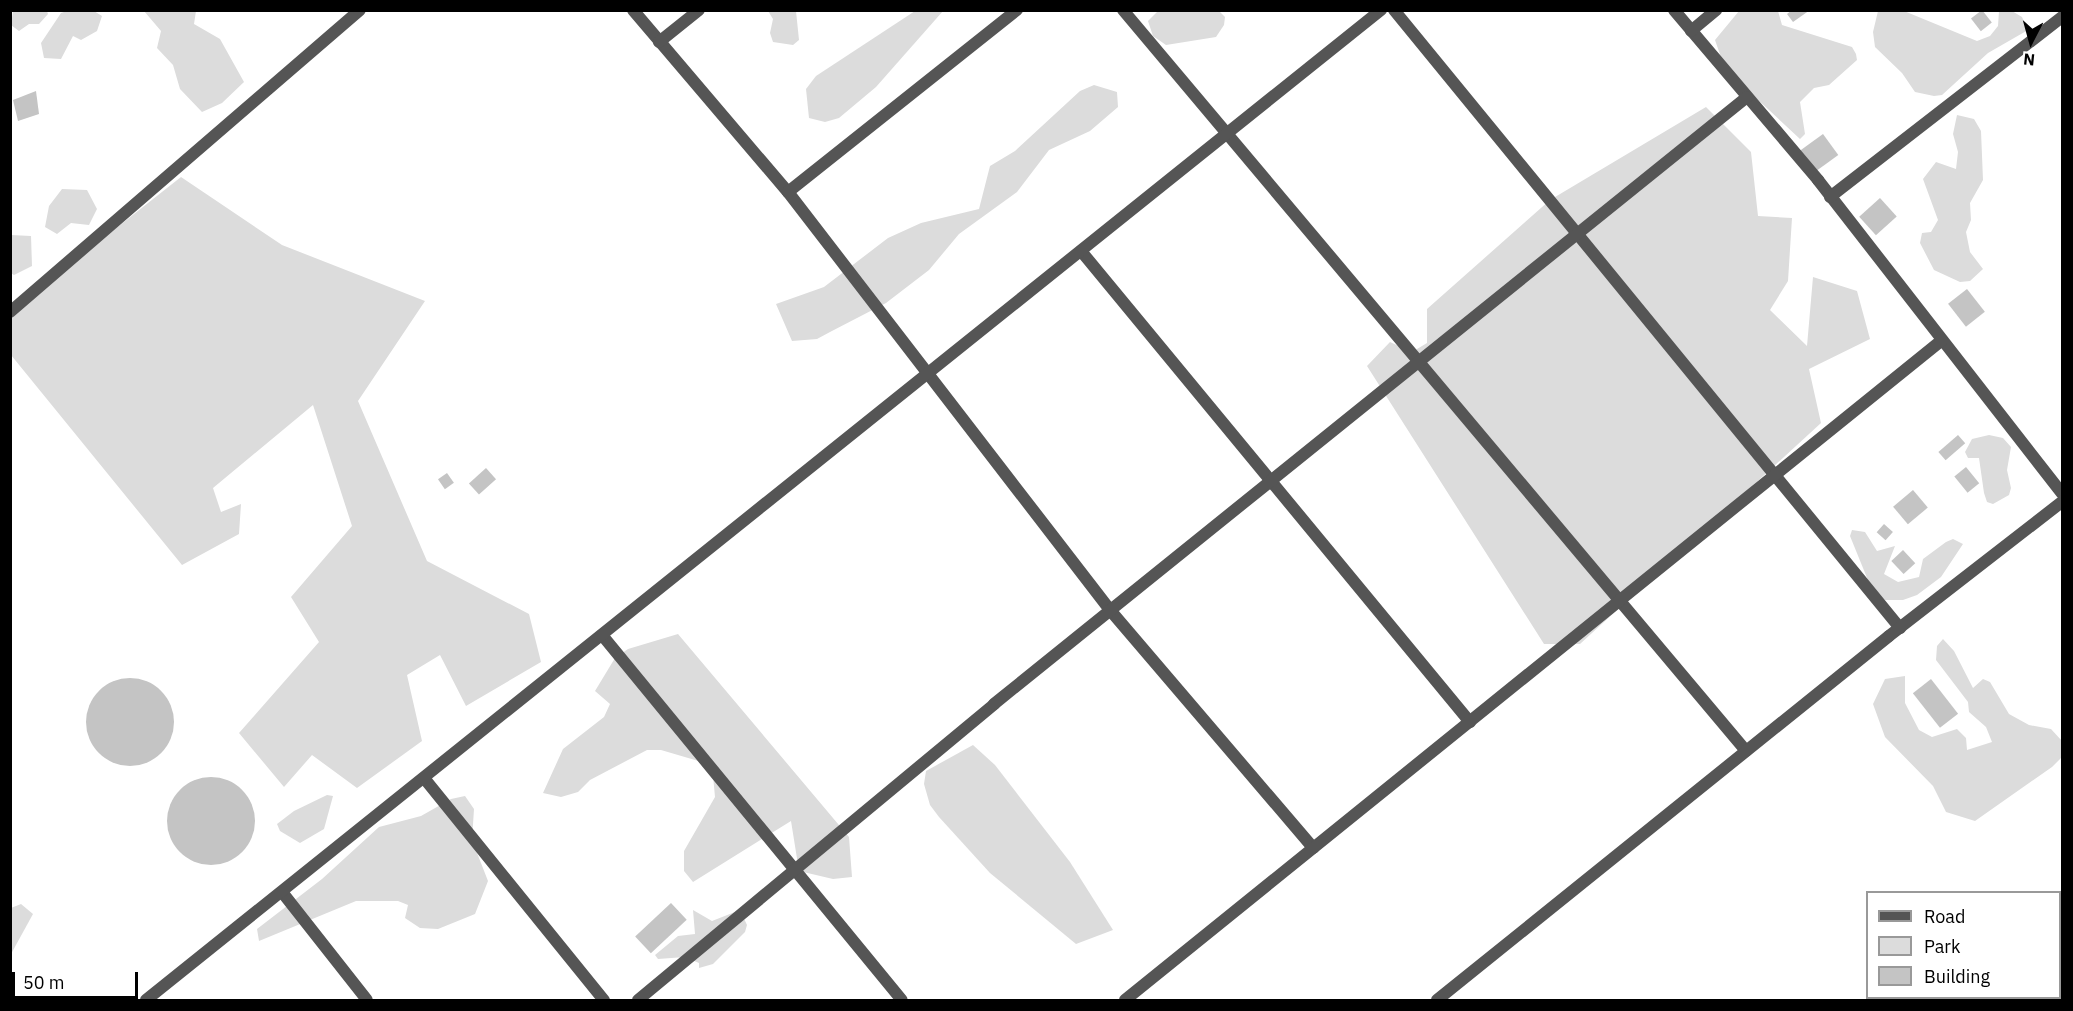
<!DOCTYPE html>
<html>
<head>
<meta charset="utf-8">
<style>
	body { margin:0 }
	#map { position:relative; width:2073px; height:1011px; overflow:hidden; background:#fff; font-family:"IBM Plex Sans",sans-serif }
	div>[style] { position:absolute }
	[style*='--x'] { left:calc(var(--x)*1px); top:calc(var(--y)*1px); width:calc(var(--w)*1px); rotate:calc(var(--a)*1deg) }
	.green>* { inset:0; background:#dcdcdc }
	.building>* { inset:0; background:#c4c4c4; transform-origin:0 0 }
	.round { border-radius:50% }
	.minor>* { height:12px; margin:-6px; padding:0 6px; transform-origin:6px; border-radius:6px; background:#555 }
	span { translate:-50% -50%; white-space:nowrap; text-align:center; line-height:1.15; -webkit-text-stroke:5px #fff; paint-order:stroke }
	.frame { position:absolute; inset:0; border:12px solid #000; pointer-events:none }
	.legend { position:absolute; left:1866px; top:891px; width:195px; height:108px; box-sizing:border-box; background:#fff; border:2px solid #999; margin:0; padding:8px 10px; list-style:none; font-size:18px; color:#000 }
	.legend li { display:flex; align-items:center; gap:12px; height:30px }
	.legend b { width:30px; border:2px solid #999 }
	.north { position:absolute; left:2001px; top:12px; width:60px; height:60px; -webkit-text-stroke:4px #fff; paint-order:stroke; rotate:186deg; font-size:16px; font-weight:700; line-height:24px; text-align:center; color:#000 }
	.north::after { content:''; display:block; margin:auto; width:21px; height:27px; background:#000; clip-path:polygon(50% 0,100% 100%,50% 72%,0 100%) }
	.scale { position:absolute; left:12px; top:972px; width:126px; height:27px; box-sizing:border-box; border:3px solid #000; border-top:0; padding-left:8px; font-size:18px; line-height:21px; white-space:nowrap; color:#000; -webkit-text-stroke:4px #fff; paint-order:stroke }
</style>
</head>
<body>
<div id="map">
	<div class="green">
		<div style="clip-path:polygon(13px 11px,47px 11px,48px 14px,39px 24px,29px 24px,19px 31px,11px 25px)"></div>
		<div style="clip-path:polygon(67px 11px,94px 11px,102px 16px,97px 31px,81px 40px,73px 36px,61px 59px,44px 58px,41px 43px,61px 13px)"></div>
		<div style="clip-path:polygon(144px 11px,196px 11px,194px 24px,220px 39px,244px 82px,222px 103px,202px 112px,180px 89px,173px 65px,157px 48px,161px 31px)"></div>
		<div style="clip-path:polygon(768px 11px,796px 11px,799px 40px,793px 45px,773px 42px,770px 33px,773px 19px)"></div>
		<div style="clip-path:polygon(915px 11px,943px 11px,876px 87px,839px 118px,825px 122px,809px 118px,806px 89px,816px 76px)"></div>
		<div style="clip-path:polygon(1158px 11px,1219px 11px,1225px 17px,1224px 25px,1216px 37px,1166px 45px,1153px 36px,1148px 21px)"></div>
		<div style="clip-path:polygon(1739px 11px,1778px 11px,1782px 25px,1852px 47px,1856px 54px,1857px 60px,1829px 85px,1814px 88px,1800px 102px,1805px 134px,1800px 139px,1725px 69px,1715px 40px)"></div>
		<div style="clip-path:polygon(1878px 11px,1904px 11px,1977px 41px,1990px 36px,1998px 26px,1999px 11px,2012px 11px,2022px 17px,2028px 30px,1988px 53px,1942px 95px,1934px 96px,1915px 92px,1902px 73px,1875px 47px,1873px 32px)"></div>
		<div style="clip-path:polygon(1094px 85px,1117px 92px,1118px 107px,1090px 131px,1049px 150px,1017px 192px,959px 234px,929px 270px,886px 303px,830px 332px,817px 339px,792px 341px,776px 304px,824px 287px,888px 238px,921px 223px,979px 209px,990px 166px,1015px 151px,1080px 91px)"></div>
		<div style="clip-path:polygon(1706px 107px,1751px 152px,1758px 216px,1792px 218px,1788px 281px,1770px 310px,1807px 346px,1813px 277px,1857px 291px,1870px 339px,1809px 369px,1821px 423px,1580px 644px,1544px 644px,1367px 366px,1390px 342px,1412px 352px,1427px 343px,1427px 309px,1550px 200px)"></div>
		<div style="clip-path:polygon(1957px 115px,1974px 119px,1981px 131px,1983px 180px,1970px 203px,1971px 220px,1966px 232px,1970px 252px,1983px 269px,1970px 281px,1960px 282px,1934px 270px,1920px 243px,1922px 233px,1931px 232px,1938px 220px,1923px 179px,1936px 162px,1956px 169px,1958px 152px,1953px 134px)"></div>
		<div style="clip-path:polygon(181px 177px,282px 245px,425px 301px,358px 401px,427px 561px,529px 614px,541px 662px,466px 706px,440px 655px,407px 675px,422px 741px,357px 788px,312px 755px,284px 787px,239px 733px,319px 642px,291px 597px,352px 526px,313px 405px,213px 488px,221px 512px,241px 504px,239px 534px,182px 565px,11px 355px,11px 311px)"></div>
		<div style="clip-path:polygon(62px 189px,87px 190px,97px 209px,89px 225px,71px 223px,57px 234px,45px 227px,49px 206px)"></div>
		<div style="clip-path:polygon(11px 235px,31px 236px,32px 266px,14px 275px,11px 273px)"></div>
		<div style="clip-path:polygon(1989px 435px,2003px 438px,2011px 447px,2007px 470px,2011px 488px,2009px 495px,1993px 504px,1987px 502px,1984px 493px,1979px 458px,1968px 458px,1965px 452px,1972px 439px)"></div>
		<div style="clip-path:polygon(1852px 530px,1865px 532px,1877px 551px,1895px 546px,1884px 574px,1898px 582px,1919px 577px,1923px 559px,1946px 542px,1953px 539px,1963px 544px,1941px 577px,1917px 595px,1903px 600px,1876px 600px,1850px 536px)"></div>
		<div style="clip-path:polygon(678px 634px,849px 837px,852px 877px,833px 879px,799px 871px,791px 821px,693px 882px,684px 871px,684px 851px,715px 797px,712px 765px,661px 750px,647px 750px,590px 780px,578px 792px,561px 797px,543px 793px,563px 749px,604px 717px,610px 704px,595px 691px,615px 658px,628px 649px)"></div>
		<div style="clip-path:polygon(1943px 639px,1954px 651px,1973px 688px,1983px 679px,1990px 682px,2009px 714px,2029px 725px,2051px 729px,2062px 741px,2061px 758px,2052px 767px,1975px 821px,1946px 812px,1933px 786px,1885px 737px,1873px 704px,1885px 679px,1905px 676px,1905px 703px,1919px 730px,1932px 737px,1957px 729px,1966px 738px,1967px 750px,1992px 742px,1986px 727px,1969px 712px,1968px 702px,1936px 660px,1937px 646px)"></div>
		<div style="clip-path:polygon(973px 745px,995px 765px,1070px 862px,1113px 930px,1076px 944px,990px 873px,939px 817px,930px 805px,924px 784px,926px 771px)"></div>
		<div style="clip-path:polygon(327px 795px,333px 796px,324px 829px,300px 843px,280px 831px,277px 824px,294px 811px)"></div>
		<div style="clip-path:polygon(465px 796px,474px 809px,472px 840px,488px 881px,475px 914px,438px 929px,420px 928px,405px 918px,408px 905px,398px 901px,356px 901px,259px 941px,257px 929px,322px 879px,379px 827px,421px 816px,451px 799px)"></div>
		<div style="clip-path:polygon(21px 904px,33px 914px,11px 954px,11px 908px)"></div>
		<div style="clip-path:polygon(693px 910px,712px 921px,740px 910px,747px 925px,745px 932px,713px 964px,699px 968px,699px 963px,685px 957px,658px 959px,655px 955px,678px 936px,695px 934px)"></div>
	</div>
	<div class="building">
		<div style="clip-path:polygon(1792px 10px,1810px 10px,1793px 22px,1787px 14px)"></div>
		<div style="left:1982px;top:10px;width:16px;height:14px;rotate:52deg"></div>
		<div style="clip-path:polygon(36px 91px,39px 114px,18px 121px,13px 100px)"></div>
		<div style="left:1823px;top:134px;width:26px;height:29px;rotate:54deg"></div>
		<div style="left:1880px;top:198px;width:25px;height:28px;rotate:48deg"></div>
		<div style="left:1967px;top:289px;width:29px;height:24px;rotate:52deg"></div>
		<div style="left:1958px;top:435px;width:11px;height:26px;rotate:49deg"></div>
		<div style="left:1966px;top:467px;width:21px;height:15px;rotate:51deg"></div>
		<div style="left:486px;top:468px;width:15px;height:23px;rotate:48deg"></div>
		<div style="left:447px;top:473px;width:12px;height:11px;rotate:55deg"></div>
		<div style="left:1913px;top:490px;width:23px;height:26px;rotate:50deg"></div>
		<div style="left:1884px;top:524px;width:12px;height:11px;rotate:42deg"></div>
		<div style="left:1903px;top:550px;width:18px;height:16px;rotate:47deg"></div>
		<div class="round" style="left:86px;top:678px;width:88px;height:88px"></div>
		<div style="left:1931px;top:679px;width:44px;height:23px;rotate:52deg"></div>
		<div class="round" style="left:167px;top:777px;width:88px;height:88px"></div>
		<div style="left:671px;top:903px;width:23px;height:49px;rotate:47deg"></div>
	</div>
	<div class="minor">
		<div style="--x:633;--y:10;--w:239;--a:49.6"></div>
		<div style="--x:788;--y:192;--w:528;--a:52.39"></div>
		<div style="--x:1110;--y:610;--w:313;--a:49.5"></div>
		<div style="--x:1123;--y:10;--w:968;--a:49.94"></div>
		<div style="--x:1394;--y:10;--w:799;--a:50.69"></div>
		<div style="--x:1674;--y:10;--w:223;--a:49.7"></div>
		<div style="--x:1818;--y:180;--w:397;--a:52.1"></div>
		<div style="--x:1691;--y:31;--w:33;--a:-40"></div>
		<div style="--x:659;--y:42;--w:51;--a:-38.7"></div>
		<div style="--x:788;--y:192;--w:293;--a:-38.5"></div>
		<div style="--x:1830;--y:197;--w:294;--a:-37.8"></div>
		<div style="--x:1081;--y:251;--w:611;--a:50.45"></div>
		<div style="--x:10;--y:312;--w:462;--a:-40.8"></div>
		<div style="--x:602;--y:635;--w:472;--a:50.6"></div>
		<div style="--x:424;--y:778;--w:286;--a:51"></div>
		<div style="--x:282;--y:892;--w:137;--a:51.8"></div>
		<div style="--x:146;--y:1000;--w:1583;--a:-38.72"></div>
		<div style="--x:638;--y:1000;--w:463;--a:-39.7"></div>
		<div style="--x:994;--y:704;--w:967;--a:-38.87"></div>
		<div style="--x:1125;--y:1000;--w:1050;--a:-38.93"></div>
		<div style="--x:1437;--y:1000;--w:580;--a:-38.84"></div>
		<div style="--x:1889;--y:636;--w:219;--a:-37.8"></div>
	</div>
	<div class="frame"></div>
	<ul class="legend">
	<li><b style="height:8px;background:#555"></b>Road</li>
	<li><b style="height:16px;background:#dcdcdc"></b>Park</li>
	<li><b style="height:16px;background:#c4c4c4"></b>Building</li>
	</ul>
	<div class="north">N</div>
	<div class="scale">50 m</div>
</div>
</body>
</html>
